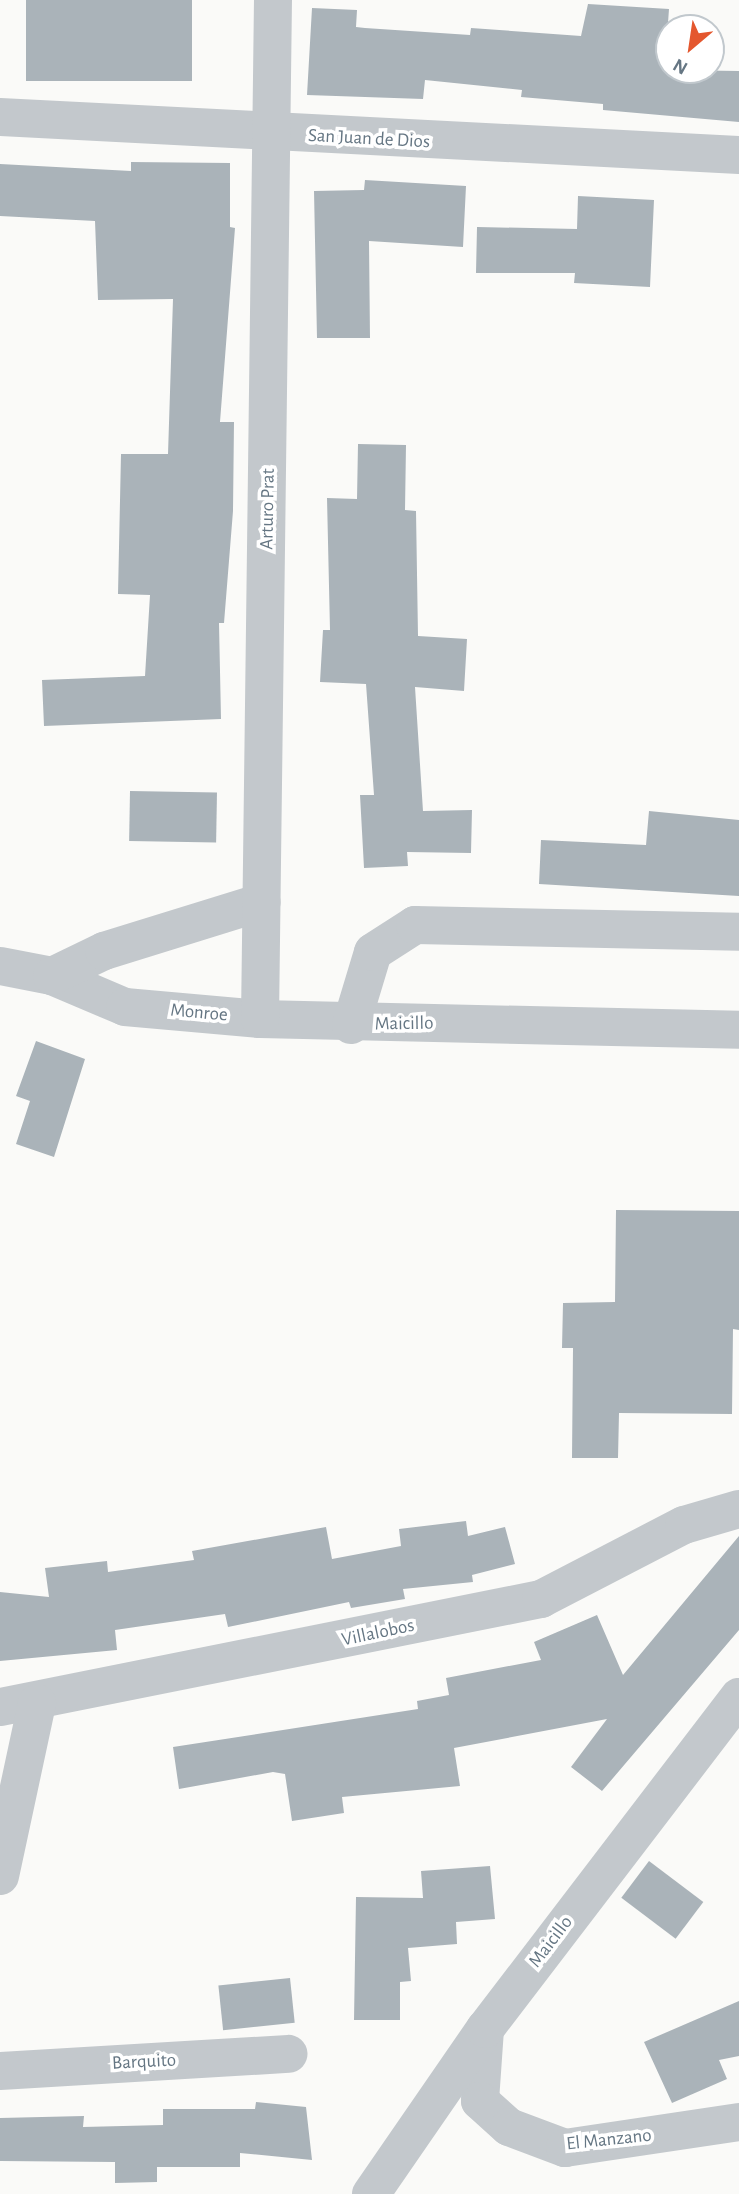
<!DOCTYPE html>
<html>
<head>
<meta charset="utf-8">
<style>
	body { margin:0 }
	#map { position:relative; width:739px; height:2194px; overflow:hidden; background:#fafaf8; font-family:"Alegreya Sans",sans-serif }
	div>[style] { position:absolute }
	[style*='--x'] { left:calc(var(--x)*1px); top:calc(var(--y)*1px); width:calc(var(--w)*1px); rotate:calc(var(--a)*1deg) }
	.building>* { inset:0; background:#aab3b9; transform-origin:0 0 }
	.minor>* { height:38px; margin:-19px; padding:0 19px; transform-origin:19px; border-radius:19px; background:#c3c8cc }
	span { translate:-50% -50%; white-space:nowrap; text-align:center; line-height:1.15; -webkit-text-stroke:7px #fff; paint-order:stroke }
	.street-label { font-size:19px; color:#657683 }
	.north { position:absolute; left:655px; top:14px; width:70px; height:70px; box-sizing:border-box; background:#fff; border:2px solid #c1c8cd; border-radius:50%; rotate:209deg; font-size:19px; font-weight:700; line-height:28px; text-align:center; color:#657683 }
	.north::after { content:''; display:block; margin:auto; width:24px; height:32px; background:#e4572e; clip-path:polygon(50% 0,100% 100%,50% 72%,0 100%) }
</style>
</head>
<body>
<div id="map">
	<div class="building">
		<div style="left:26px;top:0;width:166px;height:81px"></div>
		<div style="clip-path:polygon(588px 4px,669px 9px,665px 65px,669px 70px,739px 71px,739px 122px,603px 110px,603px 104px,521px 97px,522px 90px,425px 80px,423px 99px,307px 95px,312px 8px,357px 10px,356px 27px,365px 28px,470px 35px,471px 28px,581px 36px)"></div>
		<div style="clip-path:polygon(131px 162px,230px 163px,230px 227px,235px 228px,220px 422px,234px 422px,233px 511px,224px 623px,219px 623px,221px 719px,44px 726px,42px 680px,145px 676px,150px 595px,118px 594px,121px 454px,168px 454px,173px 299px,98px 300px,95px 221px,0 216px,0 164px,131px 171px)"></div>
		<div style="clip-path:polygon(365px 180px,466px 186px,463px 247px,369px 241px,370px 338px,317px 338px,314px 191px,364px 190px)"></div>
		<div style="clip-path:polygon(578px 196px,654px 200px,650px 287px,574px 283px,575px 273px,476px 273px,477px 227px,577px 229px)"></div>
		<div style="clip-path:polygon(358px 444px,406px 445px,405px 510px,416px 511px,418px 636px,467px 639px,464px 691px,415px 687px,423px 811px,472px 810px,471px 853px,407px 852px,408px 866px,364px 868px,360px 795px,374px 795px,366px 684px,320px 682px,323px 630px,330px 630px,327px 498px,357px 499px)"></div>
		<div style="left:130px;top:791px;width:87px;height:50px;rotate:1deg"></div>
		<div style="clip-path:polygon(649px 811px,739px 820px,739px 896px,539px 884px,541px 840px,646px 845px)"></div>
		<div style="clip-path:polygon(36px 1041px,85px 1059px,54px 1157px,16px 1144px,30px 1101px,16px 1096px)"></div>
		<div style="clip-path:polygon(616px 1210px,739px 1211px,739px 1330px,733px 1329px,732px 1414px,619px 1413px,618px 1458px,572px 1458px,573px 1348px,562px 1348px,563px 1303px,615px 1302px)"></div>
		<div style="clip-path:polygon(466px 1521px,468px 1536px,505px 1527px,515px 1564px,472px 1575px,473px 1582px,403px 1589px,405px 1599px,351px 1608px,349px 1602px,228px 1627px,225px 1614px,115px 1630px,117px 1650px,0 1661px,0 1592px,49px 1597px,45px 1568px,107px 1561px,108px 1572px,194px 1560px,192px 1551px,326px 1527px,332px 1559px,401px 1546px,399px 1529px)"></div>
		<div style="clip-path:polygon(739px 1536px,739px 1630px,602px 1791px,571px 1767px,607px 1719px,454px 1748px,460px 1786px,342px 1797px,344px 1813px,292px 1821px,285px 1774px,273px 1772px,179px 1789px,173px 1747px,418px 1709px,417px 1701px,449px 1695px,446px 1678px,541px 1660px,534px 1642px,597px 1615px,623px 1675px)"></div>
		<div style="left:649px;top:1861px;width:68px;height:46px;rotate:37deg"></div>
		<div style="clip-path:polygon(490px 1866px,495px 1919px,456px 1922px,457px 1944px,408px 1948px,411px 1981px,400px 1982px,400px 2020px,354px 2020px,356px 1897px,423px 1898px,421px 1871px)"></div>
		<div style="left:290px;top:1978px;width:45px;height:72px;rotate:84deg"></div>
		<div style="clip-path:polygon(739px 2001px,739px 2056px,719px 2060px,727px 2079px,672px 2103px,644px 2042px)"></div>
		<div style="clip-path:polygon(256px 2102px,306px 2107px,312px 2160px,240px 2153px,240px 2167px,157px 2167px,157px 2182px,115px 2183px,115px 2162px,0 2161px,0 2118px,84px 2116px,83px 2127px,163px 2125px,163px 2109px,255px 2109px)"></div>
	</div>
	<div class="minor">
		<div style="--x:0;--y:117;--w:740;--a:2.94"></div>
		<div style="--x:0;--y:966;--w:53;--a:10.9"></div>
		<div style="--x:52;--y:976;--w:79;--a:23"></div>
		<div style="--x:125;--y:1007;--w:136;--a:5.1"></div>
		<div style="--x:260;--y:1019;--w:479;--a:1.3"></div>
		<div style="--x:52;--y:976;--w:58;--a:-25.7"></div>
		<div style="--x:104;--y:951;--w:165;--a:-17.2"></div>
		<div style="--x:260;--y:1019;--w:1019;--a:-89.27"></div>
		<div style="--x:351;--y:1025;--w:76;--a:-73.2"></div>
		<div style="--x:373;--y:952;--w:50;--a:-32.7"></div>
		<div style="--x:415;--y:925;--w:324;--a:1.2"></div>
		<div style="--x:0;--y:1707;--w:552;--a:-11.29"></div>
		<div style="--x:541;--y:1599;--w:161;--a:-27.4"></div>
		<div style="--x:684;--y:1525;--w:57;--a:-16.2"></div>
		<div style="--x:0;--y:1876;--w:177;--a:-77.9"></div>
		<div style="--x:485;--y:2029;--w:72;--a:94"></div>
		<div style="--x:480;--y:2101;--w:39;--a:42"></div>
		<div style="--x:509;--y:2127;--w:60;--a:20.6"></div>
		<div style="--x:565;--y:2148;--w:176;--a:-8.5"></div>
		<div style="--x:0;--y:2071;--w:289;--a:-3.4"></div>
		<div style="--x:371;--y:2194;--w:201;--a:-55.4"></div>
		<div style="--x:485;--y:2029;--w:418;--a:-52.6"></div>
	</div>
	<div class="street-label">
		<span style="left:369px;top:139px;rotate:3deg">San Juan de Dios</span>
		<span style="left:268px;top:509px;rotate:-89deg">Arturo Prat</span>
		<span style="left:199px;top:1013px;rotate:5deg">Monroe</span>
		<span style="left:404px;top:1024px;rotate:-1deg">Maicillo</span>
		<span style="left:378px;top:1633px;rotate:-12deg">Villalobos</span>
		<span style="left:551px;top:1942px;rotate:-53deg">Maicillo</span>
		<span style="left:144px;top:2062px;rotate:-3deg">Barquito</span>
		<span style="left:609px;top:2140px;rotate:-6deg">El Manzano</span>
	</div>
	<div class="north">N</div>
</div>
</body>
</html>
